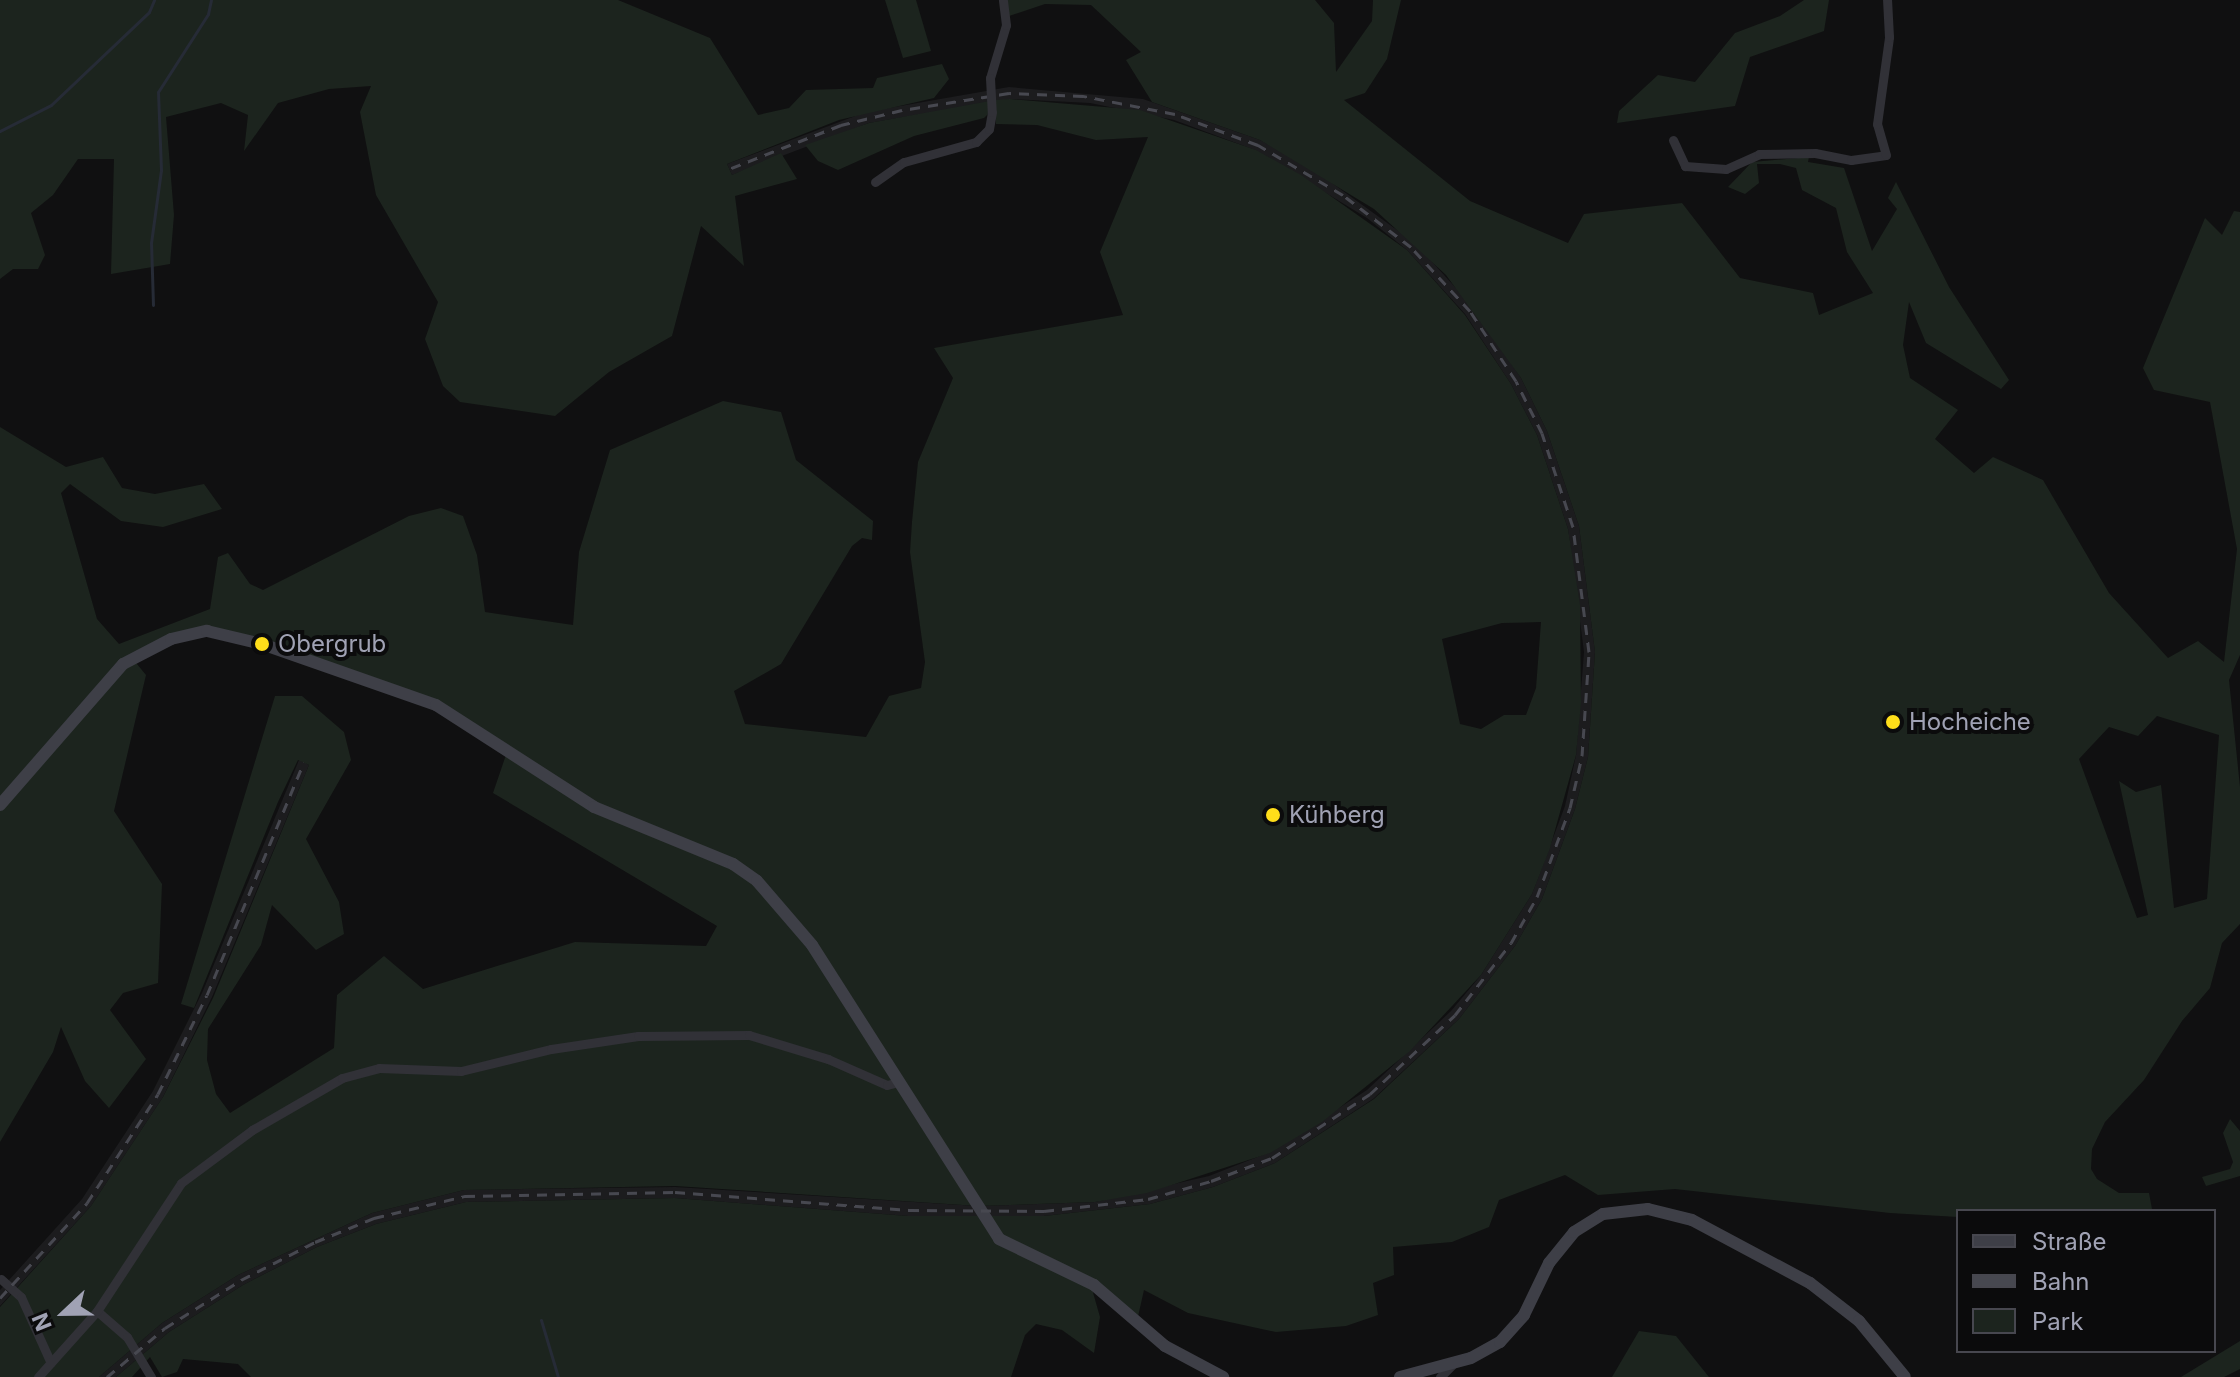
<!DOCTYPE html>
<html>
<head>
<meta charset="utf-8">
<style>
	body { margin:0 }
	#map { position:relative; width:2240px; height:1377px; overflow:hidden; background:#101011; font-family:Inter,sans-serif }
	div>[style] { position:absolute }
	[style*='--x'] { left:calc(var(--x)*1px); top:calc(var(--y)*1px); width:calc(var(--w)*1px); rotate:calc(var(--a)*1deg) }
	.built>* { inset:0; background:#1c1c1e }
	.green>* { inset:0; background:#1c241e }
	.stream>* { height:3px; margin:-1.5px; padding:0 1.5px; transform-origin:1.5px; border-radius:1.5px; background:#262b36 }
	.street>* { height:9px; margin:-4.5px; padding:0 4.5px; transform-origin:4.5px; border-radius:4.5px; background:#313137 }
	.secondary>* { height:12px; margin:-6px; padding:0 6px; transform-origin:6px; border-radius:6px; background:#3e3f47 }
	.rail>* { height:3px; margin-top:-1.5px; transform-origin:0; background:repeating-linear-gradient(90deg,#474850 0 10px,transparent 0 18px) }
	.street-bridge>* { height:9px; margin:-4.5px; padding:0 4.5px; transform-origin:4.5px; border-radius:4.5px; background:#313137 }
	.dots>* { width:22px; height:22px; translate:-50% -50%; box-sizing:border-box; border:4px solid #0b0b0c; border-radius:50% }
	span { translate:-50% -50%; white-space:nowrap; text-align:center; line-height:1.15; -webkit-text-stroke:8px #0b0b0c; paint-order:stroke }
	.poi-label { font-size:24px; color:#a0a2b4 }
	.left { translate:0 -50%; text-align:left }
	.legend { position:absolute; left:1956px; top:1209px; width:260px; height:144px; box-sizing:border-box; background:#0b0b0c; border:2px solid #47474f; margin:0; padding:10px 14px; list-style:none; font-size:24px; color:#a0a2b4 }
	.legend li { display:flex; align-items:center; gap:16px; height:40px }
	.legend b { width:40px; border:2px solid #47474f }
	.north { position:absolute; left:24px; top:1273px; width:80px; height:80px; -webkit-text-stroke:6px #0b0b0c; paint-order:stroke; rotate:248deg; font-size:22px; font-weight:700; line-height:32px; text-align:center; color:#a0a2b4 }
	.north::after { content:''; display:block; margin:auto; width:28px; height:36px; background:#a0a2b4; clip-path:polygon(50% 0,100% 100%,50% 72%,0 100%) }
</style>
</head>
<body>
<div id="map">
	<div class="built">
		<div style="clip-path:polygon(1009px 87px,1143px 99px,1260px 140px,1307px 165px,1415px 243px,1474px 308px,1521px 378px,1547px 431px,1579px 526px,1595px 652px,1588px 757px,1575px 809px,1542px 899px,1515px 946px,1459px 1019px,1373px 1099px,1275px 1163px,1213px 1187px,1150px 1204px,1044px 1216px,908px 1216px,675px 1198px,466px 1202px,376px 1224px,317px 1247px,243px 1285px,169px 1332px,116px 1377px,99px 1377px,162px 1323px,238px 1275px,372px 1213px,464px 1190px,675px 1187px,978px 1206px,1095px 1202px,1209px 1176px,1270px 1152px,1367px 1090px,1451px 1011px,1481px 975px,1532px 894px,1565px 806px,1576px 755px,1584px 652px,1568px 529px,1537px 435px,1511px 384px,1465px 314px,1407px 250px,1367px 218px,1255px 150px,1174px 120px,1090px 103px,1010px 99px,869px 123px,732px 175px,727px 164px,866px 112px)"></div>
		<div style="clip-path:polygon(299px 760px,309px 765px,212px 997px,163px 1097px,91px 1206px,0 1306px,0 1290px,82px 1199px,153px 1091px,202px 993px)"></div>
	</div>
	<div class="green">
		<div style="clip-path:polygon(0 0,618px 0,710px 38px,758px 115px,789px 108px,806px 90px,873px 88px,877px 78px,942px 64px,949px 79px,934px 98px,839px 120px,727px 164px,732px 175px,781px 153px,797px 179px,735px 196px,744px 266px,701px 226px,672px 336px,609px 372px,555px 416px,460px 402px,443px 386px,425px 339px,438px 302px,376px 195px,360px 112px,371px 86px,329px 89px,278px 103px,244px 151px,248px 115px,221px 103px,166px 117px,174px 215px,170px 264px,111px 274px,114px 159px,78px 159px,53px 195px,31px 213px,45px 255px,38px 269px,13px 269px,0 279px)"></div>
		<div style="clip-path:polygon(885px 0,916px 0,931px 51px,903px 58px)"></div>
		<div style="clip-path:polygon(evenodd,1003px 0,1315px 0,1334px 23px,1336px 72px,1372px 21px,1373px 0,1401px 0,1387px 59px,1365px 93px,1344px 100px,1470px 201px,1568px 243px,1584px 214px,1682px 203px,1740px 278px,1813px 293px,1819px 315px,1873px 293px,1847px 252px,1836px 208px,1802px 190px,1796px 168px,1780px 164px,1757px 164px,1759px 183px,1745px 194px,1728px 187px,1752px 162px,1809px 157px,1808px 162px,1844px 168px,1872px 251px,1897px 209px,1888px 198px,1896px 182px,1949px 287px,2009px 380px,2001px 389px,1926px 343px,1909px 302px,1903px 345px,1910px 378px,1958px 410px,1935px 439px,1974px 473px,1993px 457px,2043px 480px,2109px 593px,2168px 658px,2198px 641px,2224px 662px,2237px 549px,2210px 402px,2154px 390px,2143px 368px,2205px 218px,2222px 235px,2234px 211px,2240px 212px,2240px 655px,2229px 680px,2240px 787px,2240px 924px,2222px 943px,2210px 988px,2182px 1021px,2144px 1080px,2105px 1122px,2092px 1149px,2091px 1169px,2097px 1179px,2119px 1193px,2149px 1193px,2152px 1209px,1958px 1211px,1958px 1217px,1890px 1213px,1675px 1189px,1598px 1195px,1565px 1175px,1499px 1200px,1489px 1227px,1452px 1242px,1393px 1247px,1394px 1275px,1373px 1283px,1378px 1315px,1346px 1326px,1276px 1332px,1188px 1313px,1144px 1290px,1137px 1321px,1092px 1289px,1100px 1317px,1094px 1353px,1062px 1330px,1036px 1324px,1025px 1335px,1011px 1377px,251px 1377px,238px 1364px,183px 1359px,177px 1372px,162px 1377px,150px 1357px,132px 1377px,116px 1377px,169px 1332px,243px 1285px,317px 1247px,376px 1224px,466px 1202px,675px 1198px,908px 1216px,1044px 1216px,1150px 1204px,1213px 1187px,1275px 1163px,1374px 1099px,1459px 1019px,1515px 946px,1542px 899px,1575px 809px,1588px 757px,1595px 652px,1579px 526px,1547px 431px,1521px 378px,1446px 275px,1374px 209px,1260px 140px,1152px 102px,1126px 60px,1141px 52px,1091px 5px,1045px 4px,1006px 17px,1003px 0,2157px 716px,2219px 735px,2207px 899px,2174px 908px,2161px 785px,2136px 792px,2119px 781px,2148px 915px,2137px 918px,2079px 759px,2109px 727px,2138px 736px,2157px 716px)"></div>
		<div style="clip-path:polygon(1804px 0,1829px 0,1824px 31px,1750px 57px,1735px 106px,1617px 123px,1619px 111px,1658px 75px,1695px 82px,1735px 33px,1780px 16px)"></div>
		<div style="clip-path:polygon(evenodd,1010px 99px,1140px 110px,1256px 150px,1301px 175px,1407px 250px,1465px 315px,1511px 384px,1537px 435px,1568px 529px,1580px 605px,1581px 703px,1576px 755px,1550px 848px,1532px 894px,1481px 975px,1410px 1051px,1322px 1122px,1270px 1153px,1147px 1193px,1095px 1202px,978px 1206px,675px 1186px,464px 1190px,372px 1213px,238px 1275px,162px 1323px,99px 1377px,0 1377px,0 1307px,91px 1206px,163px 1097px,213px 998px,309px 765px,298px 760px,278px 802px,194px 1008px,181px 1004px,275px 696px,302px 696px,344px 732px,351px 760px,306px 839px,339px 902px,344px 934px,316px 950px,272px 905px,261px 945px,208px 1029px,207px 1060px,216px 1094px,230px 1113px,334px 1048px,337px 995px,384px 956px,423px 989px,575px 942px,706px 946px,717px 926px,493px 793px,508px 749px,466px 719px,207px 631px,132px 658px,146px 675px,114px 811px,162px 884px,158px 983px,123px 993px,110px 1010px,146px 1059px,109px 1108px,85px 1081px,61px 1027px,53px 1052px,0 1142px,0 427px,66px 467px,103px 457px,122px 488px,155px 494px,204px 484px,222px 509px,163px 527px,121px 521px,70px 484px,61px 493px,97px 619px,119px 644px,210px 609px,218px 557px,228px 553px,250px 584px,263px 590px,409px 516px,441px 508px,463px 516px,477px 555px,485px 612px,573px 625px,579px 552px,610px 450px,723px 401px,781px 412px,796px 460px,873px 521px,872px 540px,862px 538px,852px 546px,781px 664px,734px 691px,745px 724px,866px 737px,889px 696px,921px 688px,925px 662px,910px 552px,912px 522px,918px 462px,953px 378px,934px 348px,1123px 315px,1100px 252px,1148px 137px,1096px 140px,1037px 125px,996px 124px,995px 100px,1010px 99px,1541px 622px,1536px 688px,1526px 715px,1504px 715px,1481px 729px,1460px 724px,1442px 639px,1502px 623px,1541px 622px)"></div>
		<div style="clip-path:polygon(990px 101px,991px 111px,984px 118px,914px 136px,838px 170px,818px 161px,805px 145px,869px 123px)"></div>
		<div style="clip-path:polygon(2230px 1119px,2240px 1131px,2240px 1176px,2206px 1186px,2202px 1177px,2230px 1169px,2233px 1162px,2223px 1133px)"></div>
		<div style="clip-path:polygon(1639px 1331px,1676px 1336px,1709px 1377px,1612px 1377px)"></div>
		<div style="clip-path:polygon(2240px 1341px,2240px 1369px,2224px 1377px,2181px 1377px)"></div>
	</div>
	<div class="stream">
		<div style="--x:0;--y:131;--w:57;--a:-27"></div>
		<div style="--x:51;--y:105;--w:135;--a:-43.5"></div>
		<div style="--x:149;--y:12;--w:13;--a:-67"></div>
		<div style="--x:153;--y:305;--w:62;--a:-91.8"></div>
		<div style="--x:151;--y:243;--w:74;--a:-82.2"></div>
		<div style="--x:161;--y:170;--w:78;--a:-92.2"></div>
		<div style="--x:158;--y:92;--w:93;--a:-57.3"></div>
		<div style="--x:208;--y:14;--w:14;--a:-78"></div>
		<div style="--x:541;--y:1320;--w:59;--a:73.4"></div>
	</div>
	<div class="street">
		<div style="--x:990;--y:78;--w:55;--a:-73.2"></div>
		<div style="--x:1006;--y:25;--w:25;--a:-97"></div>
		<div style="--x:1673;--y:140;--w:29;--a:65"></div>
		<div style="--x:1685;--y:166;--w:41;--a:4.2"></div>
		<div style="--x:1726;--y:169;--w:36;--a:-24"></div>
		<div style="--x:1759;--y:154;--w:56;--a:-1"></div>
		<div style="--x:1815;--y:153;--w:37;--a:11"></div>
		<div style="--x:1851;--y:160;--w:35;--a:-8"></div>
		<div style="--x:1886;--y:155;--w:32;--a:-106"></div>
		<div style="--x:1877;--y:124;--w:88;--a:-82.1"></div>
		<div style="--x:1889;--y:37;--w:37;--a:-93"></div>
		<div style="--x:875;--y:182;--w:35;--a:-35"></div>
		<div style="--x:904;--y:162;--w:75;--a:-15.5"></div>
		<div style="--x:976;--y:142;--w:18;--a:-45"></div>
		<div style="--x:989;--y:129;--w:17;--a:-80"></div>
		<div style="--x:1;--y:1279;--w:27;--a:42"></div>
		<div style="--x:21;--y:1297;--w:72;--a:65.6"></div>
		<div style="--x:97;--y:1311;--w:40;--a:41"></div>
		<div style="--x:127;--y:1337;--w:47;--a:59"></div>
		<div style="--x:38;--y:1377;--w:89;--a:-48.2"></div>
		<div style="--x:97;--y:1311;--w:153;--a:-56.7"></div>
		<div style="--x:181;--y:1183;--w:89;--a:-36.7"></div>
		<div style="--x:252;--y:1130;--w:104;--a:-30"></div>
		<div style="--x:342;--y:1078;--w:38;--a:-15"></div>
		<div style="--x:379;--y:1068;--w:82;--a:2.1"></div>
		<div style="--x:461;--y:1071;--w:93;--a:-13.7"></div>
		<div style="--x:551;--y:1049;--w:88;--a:-8.5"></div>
		<div style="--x:638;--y:1036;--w:111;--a:-0.5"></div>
		<div style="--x:749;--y:1035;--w:83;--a:16.9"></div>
		<div style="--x:828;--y:1059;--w:64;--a:23.8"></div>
		<div style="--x:887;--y:1085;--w:11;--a:-15"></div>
		<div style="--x:1440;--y:1377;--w:18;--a:-45"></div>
	</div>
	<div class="secondary">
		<div style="--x:0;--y:805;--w:187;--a:-48.9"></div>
		<div style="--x:123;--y:664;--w:54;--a:-27.5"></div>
		<div style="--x:171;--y:639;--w:37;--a:-13"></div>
		<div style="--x:207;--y:631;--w:57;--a:13.3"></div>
		<div style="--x:262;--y:644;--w:184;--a:19.3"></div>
		<div style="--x:436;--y:705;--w:188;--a:32.8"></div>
		<div style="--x:594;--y:807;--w:150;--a:22.3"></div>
		<div style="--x:733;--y:864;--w:29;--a:35"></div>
		<div style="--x:757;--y:881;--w:84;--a:49.3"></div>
		<div style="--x:812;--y:945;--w:348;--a:57.5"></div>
		<div style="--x:999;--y:1239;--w:106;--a:25.8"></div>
		<div style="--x:1094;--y:1285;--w:94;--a:40.7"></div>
		<div style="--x:1165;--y:1346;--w:66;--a:28.1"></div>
		<div style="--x:1400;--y:1377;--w:73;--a:-15"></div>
		<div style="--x:1471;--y:1358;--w:33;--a:-29"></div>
		<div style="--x:1500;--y:1342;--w:36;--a:-48"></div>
		<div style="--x:1524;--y:1315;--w:58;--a:-64.3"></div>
		<div style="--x:1549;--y:1263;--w:40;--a:-51"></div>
		<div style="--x:1574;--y:1232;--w:34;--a:-32"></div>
		<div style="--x:1603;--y:1214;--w:45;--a:-6.3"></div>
		<div style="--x:1648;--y:1209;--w:45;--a:14"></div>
		<div style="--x:1692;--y:1220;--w:134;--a:28.1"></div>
		<div style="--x:1810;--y:1283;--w:62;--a:37.8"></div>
		<div style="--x:1859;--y:1321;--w:72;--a:50.6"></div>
	</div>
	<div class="rail">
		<div style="--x:0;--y:1298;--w:129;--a:-47.5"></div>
		<div style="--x:87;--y:1203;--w:130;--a:-56.9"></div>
		<div style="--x:158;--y:1094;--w:110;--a:-63.7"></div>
		<div style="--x:207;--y:995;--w:252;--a:-67.4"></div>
		<div style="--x:107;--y:1377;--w:76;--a:-40.2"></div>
		<div style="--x:165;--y:1328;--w:90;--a:-32.3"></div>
		<div style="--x:241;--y:1280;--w:83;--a:-27.2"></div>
		<div style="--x:315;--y:1242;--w:64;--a:-22.1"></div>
		<div style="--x:374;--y:1218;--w:94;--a:-13.6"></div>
		<div style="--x:465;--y:1196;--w:210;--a:-1.1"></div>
		<div style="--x:675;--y:1192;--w:235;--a:4.4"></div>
		<div style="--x:909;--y:1210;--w:135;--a:0.4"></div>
		<div style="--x:1044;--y:1211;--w:105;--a:-6.6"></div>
		<div style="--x:1148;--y:1199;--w:66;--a:-15.9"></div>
		<div style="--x:1211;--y:1181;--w:65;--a:-20.7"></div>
		<div style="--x:1272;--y:1158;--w:117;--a:-33.1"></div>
		<div style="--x:1370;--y:1094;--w:116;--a:-42.9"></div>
		<div style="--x:1455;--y:1015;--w:91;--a:-52.1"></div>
		<div style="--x:1511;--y:943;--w:53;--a:-60.5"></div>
		<div style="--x:1537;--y:897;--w:95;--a:-69.7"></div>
		<div style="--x:1570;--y:808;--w:53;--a:-77"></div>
		<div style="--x:1582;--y:756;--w:104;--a:-86.1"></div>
		<div style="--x:1589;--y:652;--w:126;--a:-97.3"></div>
		<div style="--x:1573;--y:527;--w:99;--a:-108.3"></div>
		<div style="--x:1542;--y:433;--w:58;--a:-116.6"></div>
		<div style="--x:1516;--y:381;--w:84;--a:-123.3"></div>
		<div style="--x:1470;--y:311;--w:87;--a:-132.7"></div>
		<div style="--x:1411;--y:247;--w:86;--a:-142.6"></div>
		<div style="--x:1343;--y:195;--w:99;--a:-149.5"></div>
		<div style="--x:1258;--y:145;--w:89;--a:-159.5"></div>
		<div style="--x:1175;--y:114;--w:94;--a:-168.9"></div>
		<div style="--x:1083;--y:96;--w:74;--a:-177.7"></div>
		<div style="--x:1009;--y:93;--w:108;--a:171"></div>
		<div style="--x:902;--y:110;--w:63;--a:166.2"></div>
		<div style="--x:841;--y:125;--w:120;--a:158.6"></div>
	</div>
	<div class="street-bridge">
		<div style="--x:990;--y:78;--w:34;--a:87"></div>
	</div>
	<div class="dots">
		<div style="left:262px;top:644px;background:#ffde1a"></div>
		<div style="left:1893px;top:722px;background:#ffde1a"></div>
		<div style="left:1273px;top:815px;background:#ffde1a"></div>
	</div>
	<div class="poi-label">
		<span class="left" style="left:278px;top:644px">Obergrub</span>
		<span class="left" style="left:1909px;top:722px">Hocheiche</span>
		<span class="left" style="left:1289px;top:815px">Kühberg</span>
	</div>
	<ul class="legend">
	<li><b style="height:10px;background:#3e3f47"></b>Straße</li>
	<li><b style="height:10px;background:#474850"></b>Bahn</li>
	<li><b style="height:22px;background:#1c241e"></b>Park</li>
	</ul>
	<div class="north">N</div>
</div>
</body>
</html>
